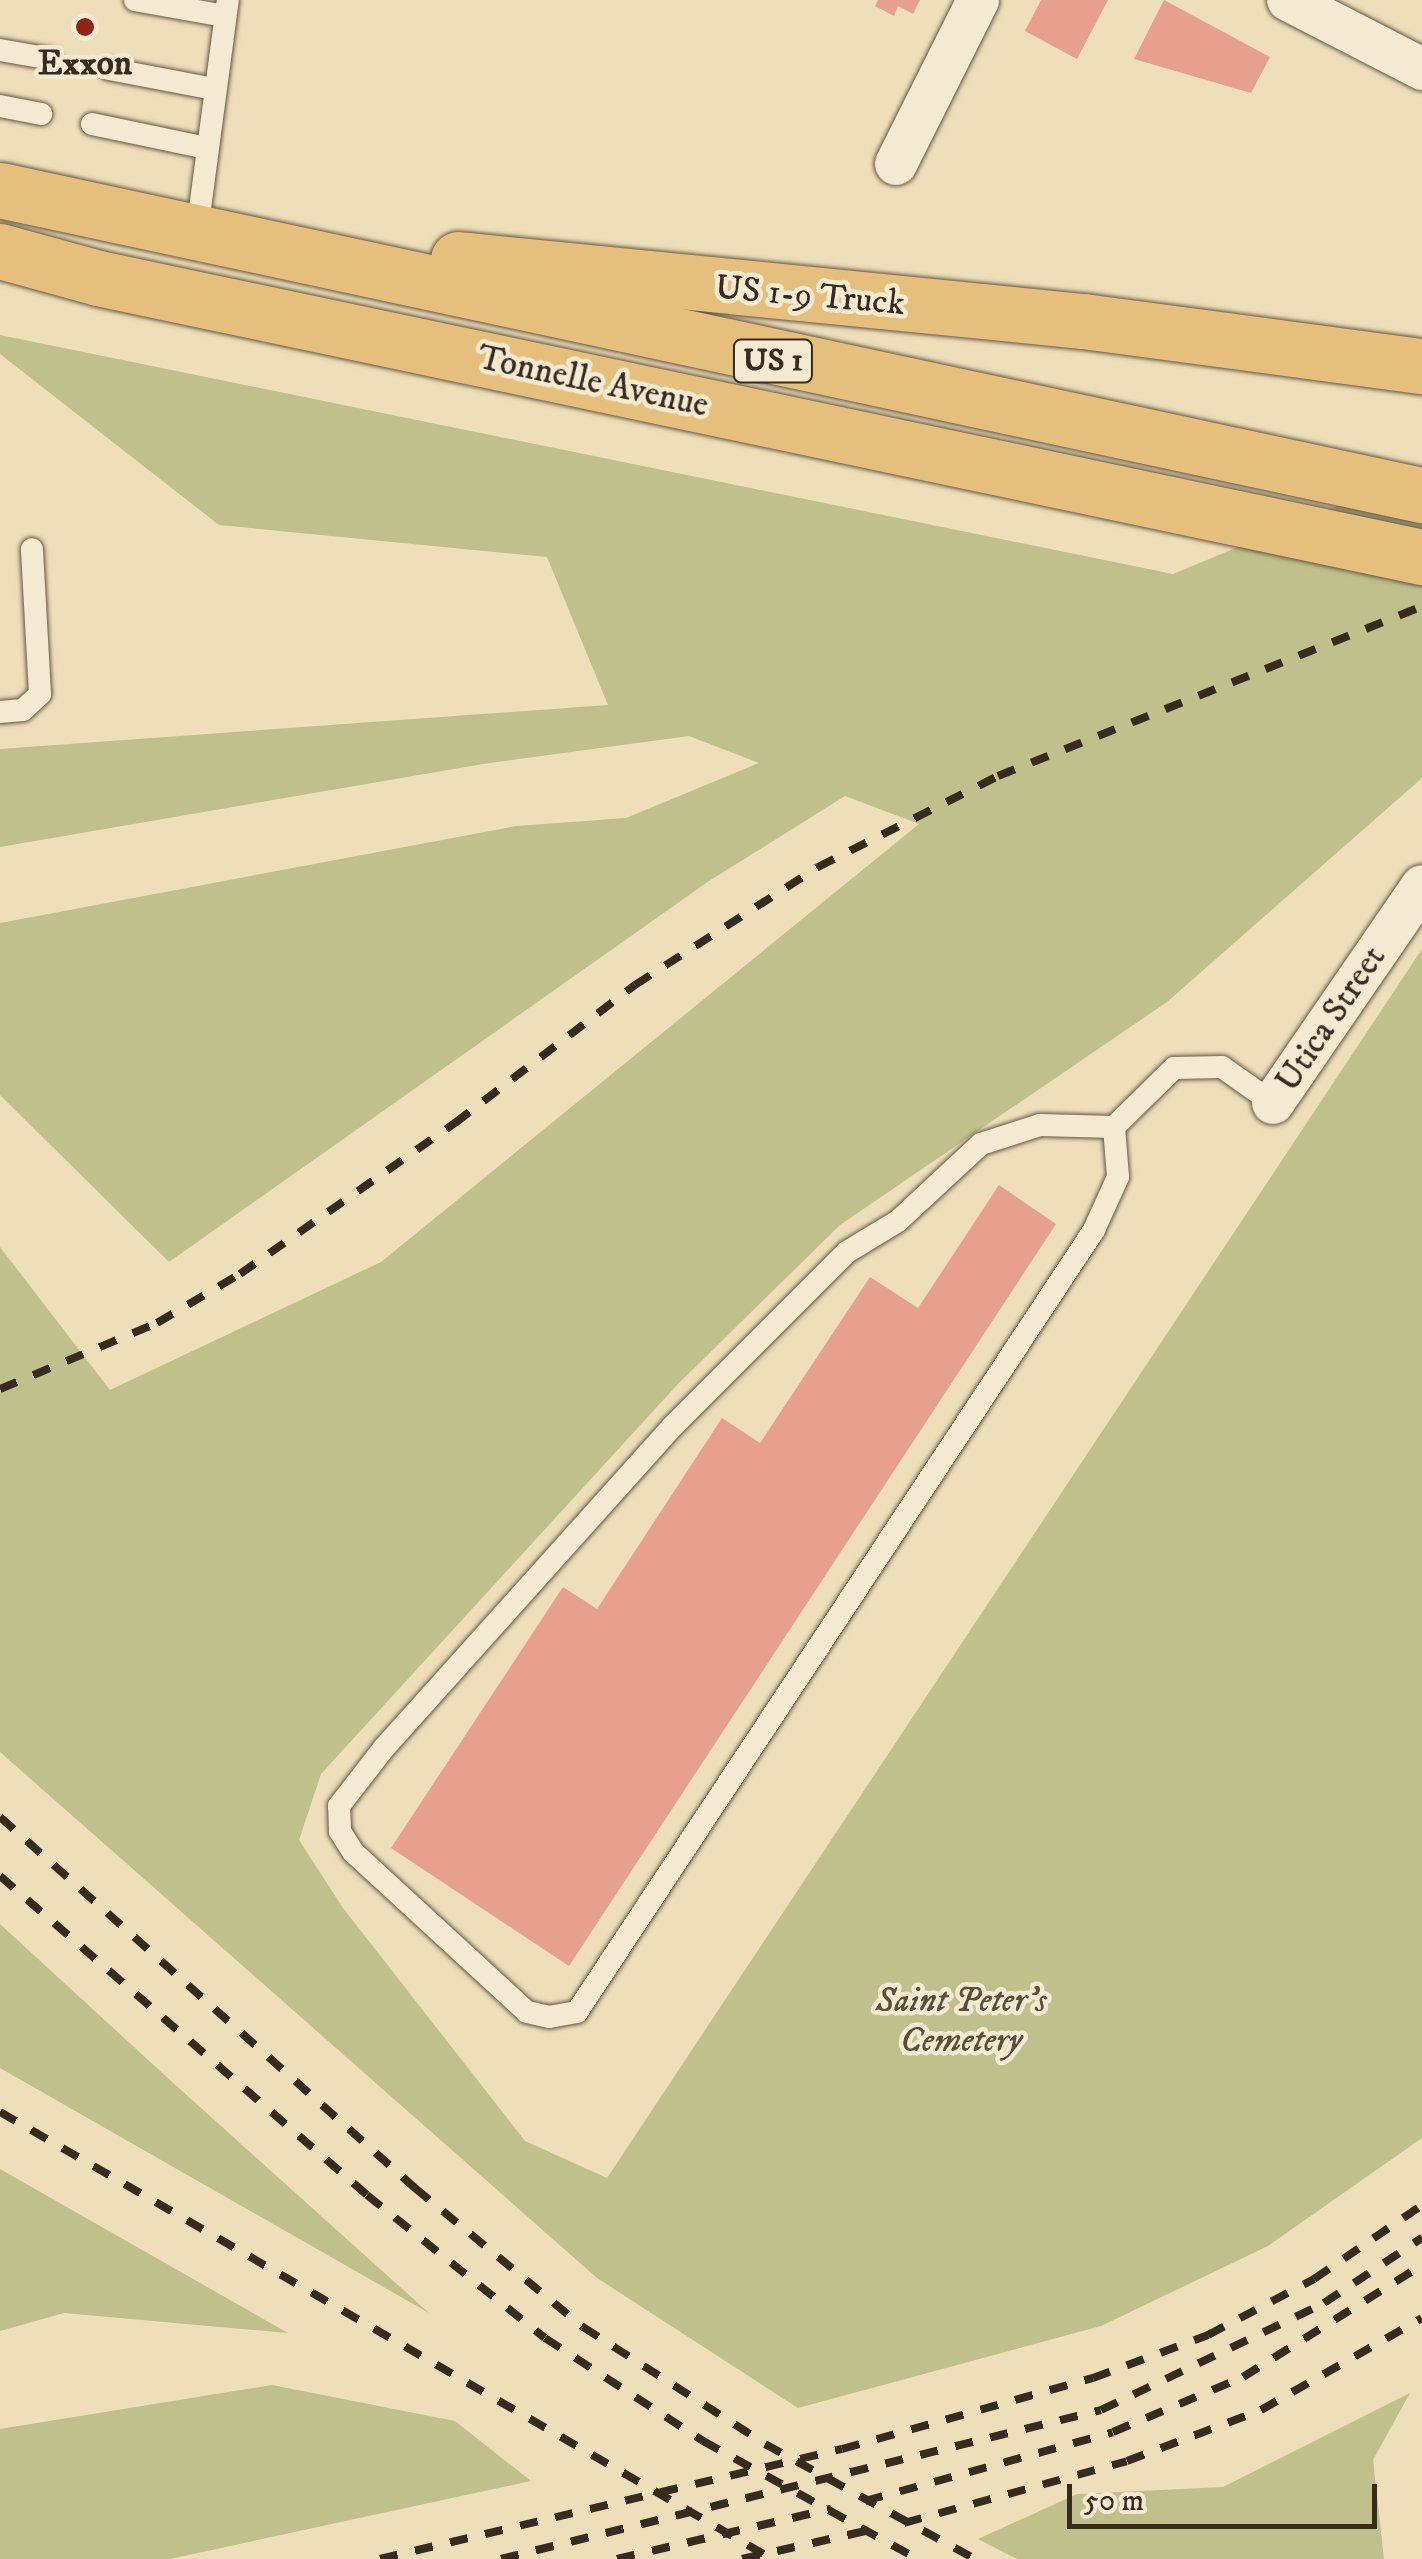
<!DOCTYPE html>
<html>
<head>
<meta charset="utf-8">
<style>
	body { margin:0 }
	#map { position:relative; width:1422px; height:2559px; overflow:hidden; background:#eedeb9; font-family:"IM FELL DW Pica",serif }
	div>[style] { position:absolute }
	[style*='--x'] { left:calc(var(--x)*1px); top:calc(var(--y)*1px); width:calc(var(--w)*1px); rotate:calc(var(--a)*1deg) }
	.green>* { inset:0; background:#bfc08b }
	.building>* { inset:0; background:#e7a08e }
	.roads { filter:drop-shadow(0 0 2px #655746) drop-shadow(0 0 2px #655746) }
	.lane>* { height:22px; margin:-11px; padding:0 11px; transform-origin:11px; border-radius:11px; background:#f4ead2 }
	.street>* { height:42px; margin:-21px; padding:0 21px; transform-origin:21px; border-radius:21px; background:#f4ead2 }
	.highway>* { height:55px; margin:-27.5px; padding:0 27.5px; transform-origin:27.5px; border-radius:27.5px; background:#e7bf7c }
	.rail>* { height:8px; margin-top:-4px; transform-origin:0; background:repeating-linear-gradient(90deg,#372a1f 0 18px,transparent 0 36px) }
	.dots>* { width:28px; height:28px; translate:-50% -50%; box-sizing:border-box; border:5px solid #f4ead2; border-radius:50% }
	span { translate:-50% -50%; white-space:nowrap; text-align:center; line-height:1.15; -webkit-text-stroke:9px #f4ead2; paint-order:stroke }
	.shield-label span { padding:2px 8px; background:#f4ead2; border:2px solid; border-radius:8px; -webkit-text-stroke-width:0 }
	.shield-label { font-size:32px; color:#372a1f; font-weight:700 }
	.poi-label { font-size:35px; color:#372a1f; font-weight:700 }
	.street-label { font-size:35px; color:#372a1f }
	.park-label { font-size:35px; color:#59503a; font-style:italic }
	.scale { position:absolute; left:1067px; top:2484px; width:310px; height:45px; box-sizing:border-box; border:5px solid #372a1f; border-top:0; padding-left:12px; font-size:30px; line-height:35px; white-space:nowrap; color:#372a1f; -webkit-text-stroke:8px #f4ead2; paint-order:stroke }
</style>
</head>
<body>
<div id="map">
	<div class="green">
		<div style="clip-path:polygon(0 335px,1173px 574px,1422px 471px,1422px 778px,1167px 1002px,840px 1225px,677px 1385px,321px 1774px,299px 1840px,343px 1908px,525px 2141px,607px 2178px,1422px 949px,1422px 2138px,1268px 2246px,1101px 2326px,798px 2408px,597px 2278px,0 1752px,0 1247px,110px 1390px,381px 1262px,919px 824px,845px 796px,709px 881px,169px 1262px,0 1095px,0 923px,516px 826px,626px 818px,759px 763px,689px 736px,483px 764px,0 847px,0 749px,608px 705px,547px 557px,219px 525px,0 354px)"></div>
		<div style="clip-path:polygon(0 1924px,171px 2081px,429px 2313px,0 2068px)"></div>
		<div style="clip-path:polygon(0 2169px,288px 2333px,64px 2313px,0 2331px)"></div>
		<div style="clip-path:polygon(272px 2385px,455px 2421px,531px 2481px,170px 2559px,0 2559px,0 2429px)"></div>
		<div style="clip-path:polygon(1410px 2393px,1373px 2460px,1384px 2559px,1017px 2559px,978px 2539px,1077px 2494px,1223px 2487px)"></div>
	</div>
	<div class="building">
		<div style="clip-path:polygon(878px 0,920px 0,913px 14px,898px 6px,894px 16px,875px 6px)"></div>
		<div style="clip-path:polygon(1041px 0,1108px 0,1077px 59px,1025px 31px)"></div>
		<div style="clip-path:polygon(1164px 0,1270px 57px,1251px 93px,1134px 59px)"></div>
		<div style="clip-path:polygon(999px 1185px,1056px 1224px,569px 1966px,391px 1848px,563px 1587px,597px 1609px,722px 1418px,760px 1443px,870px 1277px,918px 1308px)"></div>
	</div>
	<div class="roads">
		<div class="lane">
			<div style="--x:135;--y:0;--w:91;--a:10.1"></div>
			<div style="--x:0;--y:50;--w:52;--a:10"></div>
			<div style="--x:109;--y:69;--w:107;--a:10.8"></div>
			<div style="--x:0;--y:106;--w:42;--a:11"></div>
			<div style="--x:92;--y:124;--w:117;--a:11.8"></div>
			<div style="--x:197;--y:231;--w:233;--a:-82.4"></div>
			<div style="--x:0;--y:712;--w:23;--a:-5"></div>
			<div style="--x:23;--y:710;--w:23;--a:-43"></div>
			<div style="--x:40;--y:694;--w:145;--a:-93.2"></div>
			<div style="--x:1114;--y:1127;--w:50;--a:85.4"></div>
			<div style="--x:1118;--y:1177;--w:58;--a:114.4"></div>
			<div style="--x:1094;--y:1230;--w:937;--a:123.47"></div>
			<div style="--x:577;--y:2012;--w:28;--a:170"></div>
			<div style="--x:549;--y:2017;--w:23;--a:-167"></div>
			<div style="--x:527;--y:2012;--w:236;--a:-137.4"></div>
			<div style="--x:353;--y:1852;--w:25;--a:-122"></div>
			<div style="--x:340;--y:1831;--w:25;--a:-92"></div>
			<div style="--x:339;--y:1806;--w:73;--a:-52.2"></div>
			<div style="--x:384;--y:1748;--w:431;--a:-48.1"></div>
			<div style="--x:672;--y:1427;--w:247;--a:-45"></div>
			<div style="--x:847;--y:1252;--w:60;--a:-31.3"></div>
			<div style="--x:898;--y:1221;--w:113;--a:-42.9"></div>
			<div style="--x:981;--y:1144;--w:62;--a:-17.9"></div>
			<div style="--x:1040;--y:1125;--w:74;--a:1.5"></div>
			<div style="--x:1114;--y:1127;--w:84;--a:-44.5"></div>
			<div style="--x:1174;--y:1068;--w:48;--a:-1.2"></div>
			<div style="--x:1222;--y:1067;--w:62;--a:35.2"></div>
		</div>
		<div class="street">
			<div style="--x:1288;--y:0;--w:151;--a:27.2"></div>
			<div style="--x:896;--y:164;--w:183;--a:-63.4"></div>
			<div style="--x:1273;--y:1103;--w:263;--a:-55.5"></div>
		</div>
		<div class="highway">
			<div style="--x:0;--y:190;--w:1454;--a:12.11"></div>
			<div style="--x:0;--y:251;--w:102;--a:15.4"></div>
			<div style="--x:98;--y:278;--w:1353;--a:11.9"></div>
			<div style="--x:458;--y:259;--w:628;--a:5.67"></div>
			<div style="--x:1083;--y:321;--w:342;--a:7.6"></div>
		</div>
	</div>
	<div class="rail">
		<div style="--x:0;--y:1389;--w:170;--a:-22.8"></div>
		<div style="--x:157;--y:1323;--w:96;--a:-30.6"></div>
		<div style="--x:240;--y:1274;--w:263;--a:-35.1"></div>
		<div style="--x:455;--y:1123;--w:227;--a:-37.5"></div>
		<div style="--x:635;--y:985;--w:218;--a:-32.8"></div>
		<div style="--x:818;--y:867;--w:202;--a:-26.8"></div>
		<div style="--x:998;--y:776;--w:457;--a:-21.8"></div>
		<div style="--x:0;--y:1817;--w:557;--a:41.8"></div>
		<div style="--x:415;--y:2188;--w:218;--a:39.6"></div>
		<div style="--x:583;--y:2327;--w:216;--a:32.7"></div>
		<div style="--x:765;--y:2444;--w:239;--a:28.7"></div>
		<div style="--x:0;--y:1876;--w:486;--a:41"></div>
		<div style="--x:367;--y:2195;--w:228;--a:38.8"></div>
		<div style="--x:545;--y:2338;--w:189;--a:33.1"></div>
		<div style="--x:703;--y:2441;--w:245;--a:28.8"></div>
		<div style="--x:0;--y:2112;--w:892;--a:30.07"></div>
		<div style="--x:865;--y:2501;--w:257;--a:-15.5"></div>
		<div style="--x:1113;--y:2432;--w:141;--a:-22.9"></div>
		<div style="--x:1243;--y:2377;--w:211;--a:-32"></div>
		<div style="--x:904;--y:2523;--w:231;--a:-15.5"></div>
		<div style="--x:1127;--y:2461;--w:143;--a:-20.8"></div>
		<div style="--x:1261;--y:2410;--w:185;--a:-29.7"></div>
		<div style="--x:380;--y:2559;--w:475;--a:-13.4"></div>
		<div style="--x:842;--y:2449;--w:261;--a:-15.8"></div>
		<div style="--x:1093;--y:2378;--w:123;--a:-20.5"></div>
		<div style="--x:1208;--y:2335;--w:120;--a:-27.8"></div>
		<div style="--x:1314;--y:2279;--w:131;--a:-34.4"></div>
		<div style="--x:501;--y:2559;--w:618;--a:-13.95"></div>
		<div style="--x:1101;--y:2410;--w:247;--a:-25.6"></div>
		<div style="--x:1324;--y:2303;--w:118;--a:-33.6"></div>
		<div style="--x:617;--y:2559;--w:220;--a:-13.2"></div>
		<div style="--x:742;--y:2559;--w:131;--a:-12.8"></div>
	</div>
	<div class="dots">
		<div style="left:85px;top:27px;background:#8f2418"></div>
	</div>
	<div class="shield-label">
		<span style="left:773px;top:361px">US 1</span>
	</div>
	<div class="poi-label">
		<span style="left:85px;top:64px">Exxon</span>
	</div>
	<div class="street-label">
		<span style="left:810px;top:296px;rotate:5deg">US 1-9 Truck</span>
		<span style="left:593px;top:382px;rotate:12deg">Tonnelle Avenue</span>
		<span style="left:1331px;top:1019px;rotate:-56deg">Utica Street</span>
	</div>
	<div class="park-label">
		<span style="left:961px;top:2021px">Saint Peter's<br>Cemetery</span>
	</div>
	<div class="scale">50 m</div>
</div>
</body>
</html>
